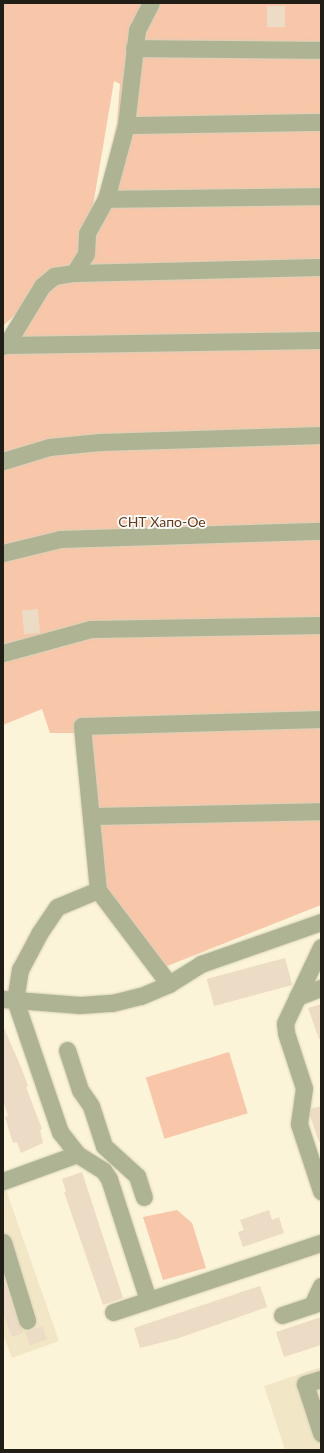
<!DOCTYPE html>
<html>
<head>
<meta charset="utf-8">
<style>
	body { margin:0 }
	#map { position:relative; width:324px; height:1453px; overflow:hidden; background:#fbf4d9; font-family:Lato,sans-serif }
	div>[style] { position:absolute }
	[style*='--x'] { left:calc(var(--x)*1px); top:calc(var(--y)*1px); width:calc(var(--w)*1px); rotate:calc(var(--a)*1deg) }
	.built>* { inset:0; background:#f1e7c6 }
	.green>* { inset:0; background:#f8c6a8; transform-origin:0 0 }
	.building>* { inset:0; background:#ecdbc5; transform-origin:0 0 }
	.roads { filter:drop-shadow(0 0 1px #d8d2ba) drop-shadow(0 0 1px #d8d2ba) }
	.minor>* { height:17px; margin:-8.5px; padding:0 8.5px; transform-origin:8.5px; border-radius:8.5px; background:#aeb493 }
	span { translate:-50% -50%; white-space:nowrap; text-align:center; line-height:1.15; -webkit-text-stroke:3.5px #fff; paint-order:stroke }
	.park-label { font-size:14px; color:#663818 }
	.frame { position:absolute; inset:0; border:4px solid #211f15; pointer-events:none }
</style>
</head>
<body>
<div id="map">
	<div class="built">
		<div style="clip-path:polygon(3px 1181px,59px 1341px,12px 1358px,3px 1334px)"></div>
		<div style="clip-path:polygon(321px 1367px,321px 1450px,285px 1450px,264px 1386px)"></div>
	</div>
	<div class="green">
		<div style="clip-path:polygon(evenodd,3px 3px,321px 3px,321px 905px,152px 972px,91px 885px,80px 733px,50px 733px,42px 709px,3px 725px,3px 336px,18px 312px,3px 326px,3px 3px,114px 81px,120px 84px,117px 123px,102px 188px,93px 206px,114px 81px)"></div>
		<div style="left:229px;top:1052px;width:64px;height:87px;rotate:73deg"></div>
		<div style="clip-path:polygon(177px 1210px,192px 1223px,206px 1268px,163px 1280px,143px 1217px)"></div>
	</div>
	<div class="building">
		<div style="left:267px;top:6px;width:18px;height:21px"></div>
		<div style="left:38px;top:609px;width:24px;height:16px;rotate:85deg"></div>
		<div style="left:285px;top:958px;width:28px;height:81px;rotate:75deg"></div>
		<div style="clip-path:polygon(321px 1004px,321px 1039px,319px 1039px,308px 1008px)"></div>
		<div style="clip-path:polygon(3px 1026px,21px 1067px,28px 1086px,26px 1087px,42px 1129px,40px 1130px,43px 1143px,21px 1153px,17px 1142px,13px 1143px,5px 1117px,8px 1116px,3px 1100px)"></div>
		<div style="clip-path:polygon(321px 1106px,321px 1142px,319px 1142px,310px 1116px,311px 1109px)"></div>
		<div style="clip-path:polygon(82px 1172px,123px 1298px,103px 1305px,64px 1192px,66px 1192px,62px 1179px)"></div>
		<div style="clip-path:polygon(269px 1210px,272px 1220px,279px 1217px,284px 1233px,243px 1247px,238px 1232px,244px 1230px,240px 1220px)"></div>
		<div style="clip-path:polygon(4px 1281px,23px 1333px,12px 1337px,3px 1314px)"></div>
		<div style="clip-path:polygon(260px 1286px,267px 1307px,179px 1338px,140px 1348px,134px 1328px)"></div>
		<div style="clip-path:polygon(321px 1317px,321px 1345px,284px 1357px,276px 1332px)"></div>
		<div style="left:42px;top:1326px;width:14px;height:18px;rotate:69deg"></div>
	</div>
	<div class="roads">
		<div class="minor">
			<div style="--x:134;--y:48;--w:187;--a:0.6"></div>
			<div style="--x:126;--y:125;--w:195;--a:-0.9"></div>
			<div style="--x:106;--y:199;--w:215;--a:-0.8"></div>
			<div style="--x:74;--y:273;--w:247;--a:-1.4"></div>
			<div style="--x:6;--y:345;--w:315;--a:-0.9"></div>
			<div style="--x:3;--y:346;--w:3;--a:-18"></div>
			<div style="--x:6;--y:345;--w:69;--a:-58.6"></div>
			<div style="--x:42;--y:286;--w:16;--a:-40"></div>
			<div style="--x:54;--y:276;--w:20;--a:-9"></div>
			<div style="--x:74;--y:273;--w:22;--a:-58"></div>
			<div style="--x:86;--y:254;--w:21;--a:-87"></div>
			<div style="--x:87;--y:233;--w:39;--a:-61"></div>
			<div style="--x:106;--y:199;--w:77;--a:-74.9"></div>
			<div style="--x:126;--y:125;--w:96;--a:-83.4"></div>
			<div style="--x:137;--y:30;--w:30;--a:-63"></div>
			<div style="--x:3;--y:461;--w:48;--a:-16.9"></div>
			<div style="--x:49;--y:447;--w:51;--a:-5.6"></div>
			<div style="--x:100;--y:442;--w:221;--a:-1.8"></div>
			<div style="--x:3;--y:553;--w:59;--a:-13.8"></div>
			<div style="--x:60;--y:539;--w:261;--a:-1.8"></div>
			<div style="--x:3;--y:653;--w:91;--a:-15.3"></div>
			<div style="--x:91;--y:629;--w:230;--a:-1"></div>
			<div style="--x:91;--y:816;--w:230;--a:-1.2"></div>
			<div style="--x:98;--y:890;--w:44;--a:157.5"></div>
			<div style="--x:57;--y:907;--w:32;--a:124"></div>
			<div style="--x:39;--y:934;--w:40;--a:118"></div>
			<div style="--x:20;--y:969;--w:31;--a:99"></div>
			<div style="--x:15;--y:1000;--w:139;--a:71.2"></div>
			<div style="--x:60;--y:1132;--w:28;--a:52"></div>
			<div style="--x:77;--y:1154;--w:31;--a:32"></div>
			<div style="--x:103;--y:1170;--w:11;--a:56"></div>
			<div style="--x:109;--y:1179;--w:127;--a:72.1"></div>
			<div style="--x:321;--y:947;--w:84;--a:115.3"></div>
			<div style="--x:285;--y:1023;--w:10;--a:84"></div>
			<div style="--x:286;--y:1033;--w:58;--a:71.9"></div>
			<div style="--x:304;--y:1088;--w:36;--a:98"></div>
			<div style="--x:299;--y:1124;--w:71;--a:71.8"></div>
			<div style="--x:169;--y:984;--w:118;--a:-127.1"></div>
			<div style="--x:98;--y:890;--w:165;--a:-95.6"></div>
			<div style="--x:82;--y:726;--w:239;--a:-1.7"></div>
			<div style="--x:297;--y:997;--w:26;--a:-21"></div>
			<div style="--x:3;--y:999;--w:77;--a:4.5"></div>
			<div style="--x:80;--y:1005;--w:32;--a:-4"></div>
			<div style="--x:112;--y:1003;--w:30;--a:-14"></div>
			<div style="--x:141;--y:996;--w:30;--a:-23"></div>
			<div style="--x:169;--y:984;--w:38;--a:-32"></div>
			<div style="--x:201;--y:964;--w:127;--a:-19.3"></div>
			<div style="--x:67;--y:1050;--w:42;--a:72"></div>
			<div style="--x:80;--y:1090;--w:19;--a:55"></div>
			<div style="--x:91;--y:1106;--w:42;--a:72"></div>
			<div style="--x:104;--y:1146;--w:45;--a:42.3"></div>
			<div style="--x:137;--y:1176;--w:22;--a:72"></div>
			<div style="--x:3;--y:1181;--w:79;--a:-20"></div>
			<div style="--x:3;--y:1242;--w:82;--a:72.9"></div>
			<div style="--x:312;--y:1305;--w:21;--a:-65"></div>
			<div style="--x:113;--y:1312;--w:219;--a:-18.4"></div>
			<div style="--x:282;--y:1315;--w:41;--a:-18.4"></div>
			<div style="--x:321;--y:1379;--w:17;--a:163"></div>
			<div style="--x:305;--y:1384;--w:52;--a:71.9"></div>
		</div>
	</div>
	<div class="park-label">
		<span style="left:162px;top:522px">СНТ Хапо-Ое</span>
	</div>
	<div class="frame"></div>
</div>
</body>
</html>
